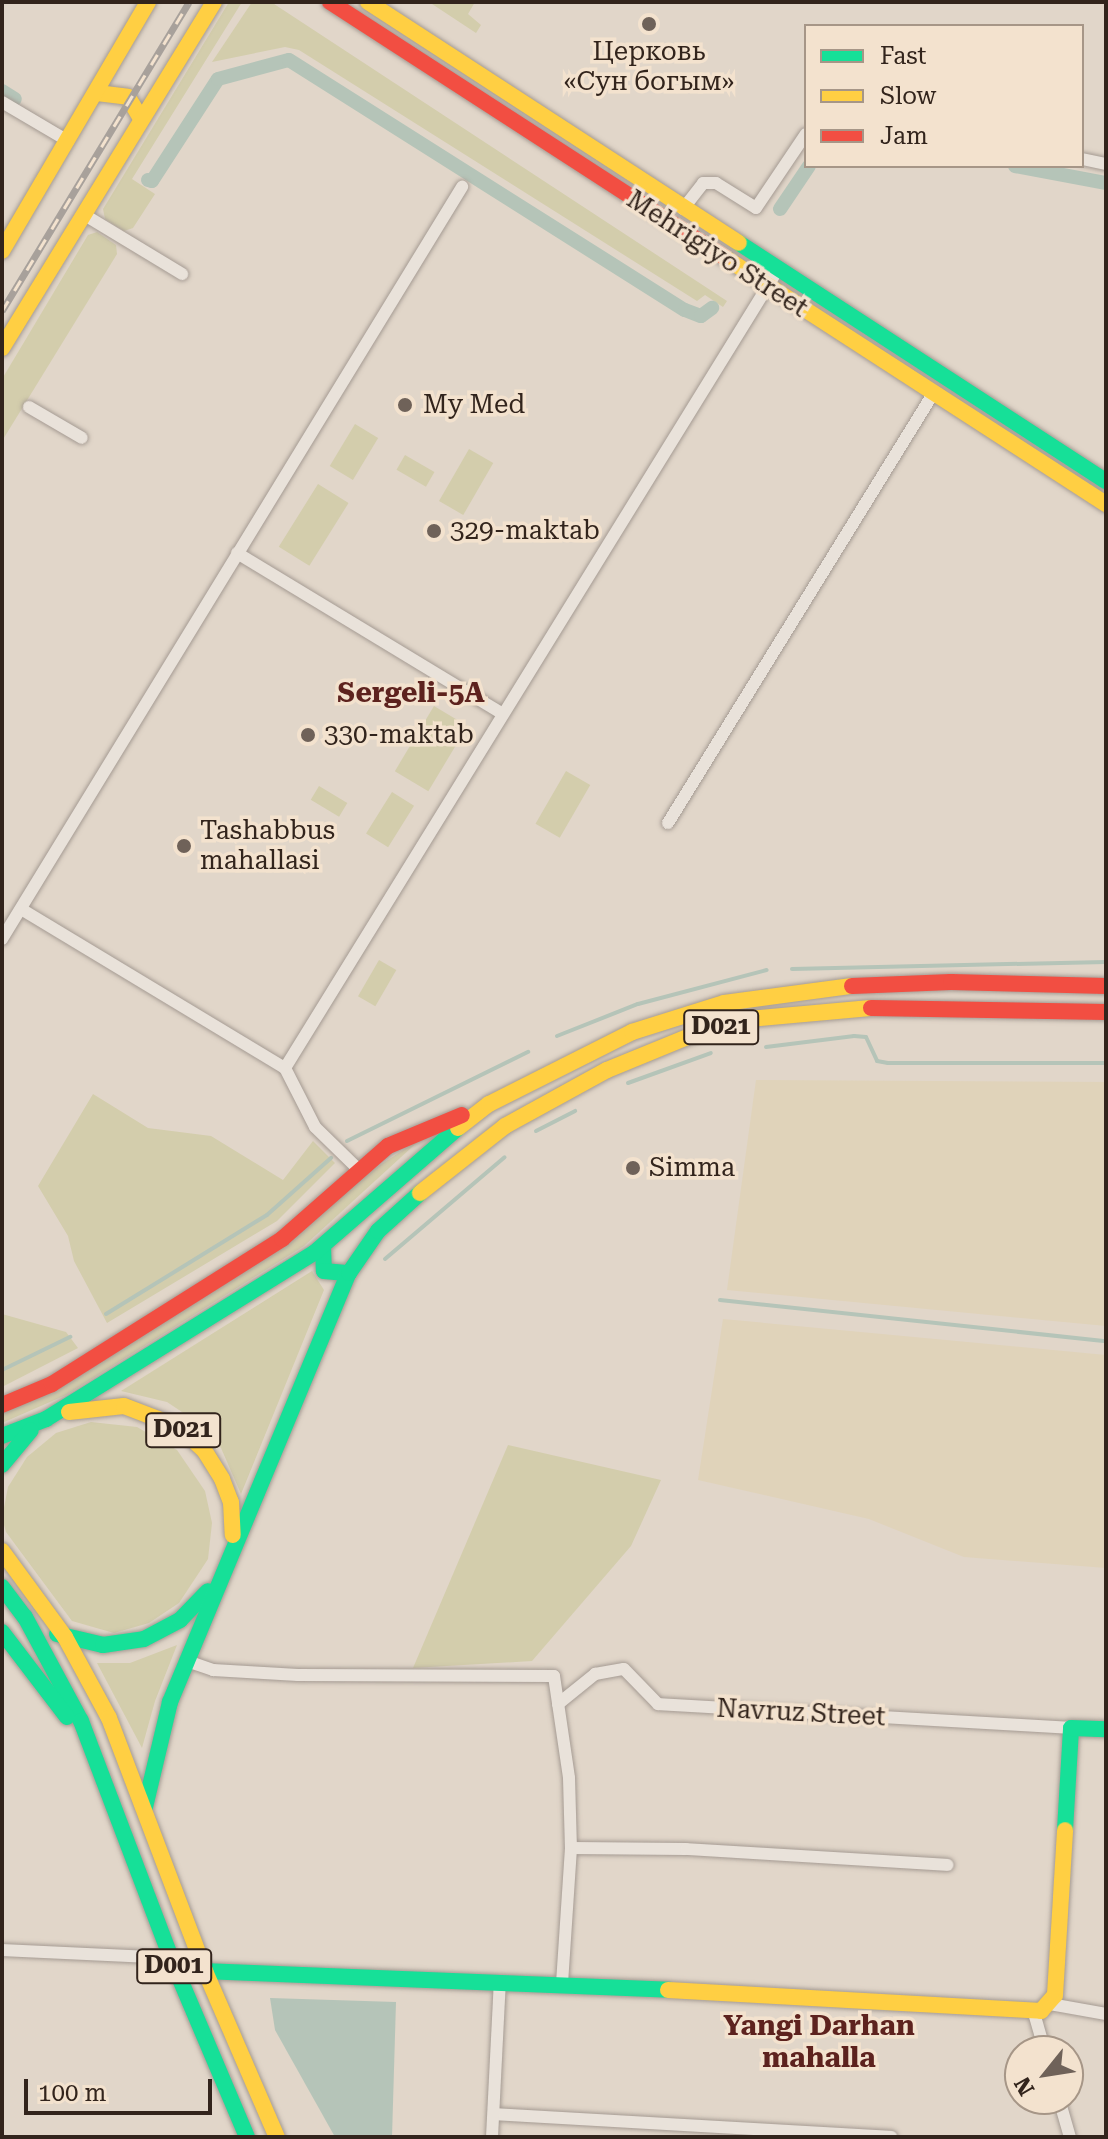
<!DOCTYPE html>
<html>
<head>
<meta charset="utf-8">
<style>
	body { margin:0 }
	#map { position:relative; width:1108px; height:2139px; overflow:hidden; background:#e1d6c9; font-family:"Roboto Serif",serif }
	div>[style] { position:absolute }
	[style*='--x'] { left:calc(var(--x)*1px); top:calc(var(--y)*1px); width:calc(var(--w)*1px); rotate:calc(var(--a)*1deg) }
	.farmland>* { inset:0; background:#e0d3ba }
	.green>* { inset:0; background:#d3cdac; transform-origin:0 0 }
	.water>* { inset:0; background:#b5c4b8 }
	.stream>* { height:4px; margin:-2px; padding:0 2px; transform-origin:2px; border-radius:2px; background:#b5c4b8 }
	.canal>* { height:14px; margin:-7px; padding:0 7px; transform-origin:7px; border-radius:7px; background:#b5c4b8 }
	.roads { filter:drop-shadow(0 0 2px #a59b93) drop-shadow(0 0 2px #a59b93) }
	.street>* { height:12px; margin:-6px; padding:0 6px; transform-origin:6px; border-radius:6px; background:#e9e2da }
	.fast>* { height:16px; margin:-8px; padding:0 8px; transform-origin:8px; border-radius:8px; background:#16e098 }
	.slow>* { height:16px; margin:-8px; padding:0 8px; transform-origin:8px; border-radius:8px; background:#ffcf43 }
	.jam>* { height:16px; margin:-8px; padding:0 8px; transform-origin:8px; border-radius:8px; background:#f24e42 }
	.rail>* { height:7px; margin-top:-3.5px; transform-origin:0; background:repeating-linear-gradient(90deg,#f3e2ce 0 12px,#a8a19b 0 24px); box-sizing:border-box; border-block:2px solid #a8a19b }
	.dots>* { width:22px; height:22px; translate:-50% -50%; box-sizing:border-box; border:4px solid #f3e2ce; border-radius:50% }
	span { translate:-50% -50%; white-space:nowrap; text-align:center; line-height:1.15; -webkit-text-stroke:7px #f3e2ce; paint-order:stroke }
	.shield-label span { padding:2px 6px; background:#f3e2ce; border:2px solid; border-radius:6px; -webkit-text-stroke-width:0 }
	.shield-label { font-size:24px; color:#32241c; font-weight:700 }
	.poi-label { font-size:26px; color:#32241c }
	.left { translate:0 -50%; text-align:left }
	.street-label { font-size:26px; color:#32241c }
	.neighbourhood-label { font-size:28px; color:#5d221e; font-weight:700 }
	.frame { position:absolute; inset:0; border:4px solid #32241c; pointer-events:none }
	.legend { position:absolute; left:804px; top:24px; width:280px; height:144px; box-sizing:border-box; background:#f3e2ce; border:2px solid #a69687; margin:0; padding:10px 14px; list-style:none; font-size:24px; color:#32241c }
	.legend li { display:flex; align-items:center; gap:16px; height:40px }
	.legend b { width:40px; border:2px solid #a69687 }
	.north { position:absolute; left:1004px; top:2035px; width:80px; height:80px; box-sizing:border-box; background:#f3e2ce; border:2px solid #a69687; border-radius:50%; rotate:240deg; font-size:22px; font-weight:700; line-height:32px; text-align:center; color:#32241c }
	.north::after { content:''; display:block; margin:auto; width:28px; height:36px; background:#6f6259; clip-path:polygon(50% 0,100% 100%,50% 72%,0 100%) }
	.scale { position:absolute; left:24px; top:2079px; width:188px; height:36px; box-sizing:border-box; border:4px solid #32241c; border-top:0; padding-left:10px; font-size:24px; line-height:28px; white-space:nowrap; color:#32241c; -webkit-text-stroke:6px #f3e2ce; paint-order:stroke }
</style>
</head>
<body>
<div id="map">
	<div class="farmland">
		<div style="clip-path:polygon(756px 1080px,1106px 1082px,1106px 1326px,727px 1290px)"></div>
		<div style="clip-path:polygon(723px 1319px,1106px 1355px,1106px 1568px,964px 1557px,869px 1519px,698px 1480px)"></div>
	</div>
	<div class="green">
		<div style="clip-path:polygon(229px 2px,242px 2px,132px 179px,155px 194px,133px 228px,124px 231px,105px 219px,103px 209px)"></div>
		<div style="clip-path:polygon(252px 2px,271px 2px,727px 301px,723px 307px,705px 295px,697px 301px,299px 50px,285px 47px,212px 62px)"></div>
		<div style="clip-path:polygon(429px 2px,475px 2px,468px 14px,481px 25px,476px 33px)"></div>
		<div style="clip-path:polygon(97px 232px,116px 245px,117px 254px,2px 441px,2px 379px,88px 235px)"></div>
		<div style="left:355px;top:424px;width:27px;height:49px;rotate:31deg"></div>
		<div style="left:469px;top:449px;width:28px;height:60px;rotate:30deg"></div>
		<div style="left:405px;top:455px;width:34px;height:17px;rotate:30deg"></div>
		<div style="left:318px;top:484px;width:36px;height:74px;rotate:32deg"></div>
		<div style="left:434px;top:706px;width:39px;height:76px;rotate:31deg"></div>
		<div style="left:566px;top:771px;width:28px;height:61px;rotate:30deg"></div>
		<div style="left:319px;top:786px;width:33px;height:16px;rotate:31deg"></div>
		<div style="left:392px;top:792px;width:26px;height:49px;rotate:32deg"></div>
		<div style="left:379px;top:960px;width:20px;height:42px;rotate:30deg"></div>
		<div style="clip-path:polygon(93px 1094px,148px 1128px,211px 1136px,283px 1180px,313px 1141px,335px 1163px,277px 1221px,107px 1323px,74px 1261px,68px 1236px,38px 1186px)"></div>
		<div style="clip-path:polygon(423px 1137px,304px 1246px,66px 1395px,2px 1423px,2px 1413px)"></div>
		<div style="clip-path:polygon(312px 1271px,324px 1290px,241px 1494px,221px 1448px,200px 1424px,167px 1402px,121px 1391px)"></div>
		<div style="clip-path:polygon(2px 1314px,66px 1332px,78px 1348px,2px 1387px)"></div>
		<div style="clip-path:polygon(91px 1422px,137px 1427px,177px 1450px,205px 1491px,212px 1523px,208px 1559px,179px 1603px,149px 1623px,114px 1633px,72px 1621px,6px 1532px,2px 1518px,8px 1487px,27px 1457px,56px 1433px)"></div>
		<div style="clip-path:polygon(508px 1445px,661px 1480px,631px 1546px,532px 1661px,413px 1668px)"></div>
		<div style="clip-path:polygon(177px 1645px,155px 1701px,142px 1748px,97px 1663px,130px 1663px)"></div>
	</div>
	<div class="water">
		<div style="clip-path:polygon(270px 1998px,396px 2002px,392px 2137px,335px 2137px,275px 2030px)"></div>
	</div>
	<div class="stream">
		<div style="--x:792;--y:969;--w:314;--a:-1.3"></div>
		<div style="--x:557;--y:1036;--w:87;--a:-21.6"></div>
		<div style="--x:638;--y:1004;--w:133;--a:-14.8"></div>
		<div style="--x:766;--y:1047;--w:89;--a:-7.1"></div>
		<div style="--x:854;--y:1036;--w:12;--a:5"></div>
		<div style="--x:866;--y:1037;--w:26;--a:65"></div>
		<div style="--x:877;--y:1061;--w:11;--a:10"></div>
		<div style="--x:888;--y:1063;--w:218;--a:0"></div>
		<div style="--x:628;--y:1083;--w:88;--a:-19.9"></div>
		<div style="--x:536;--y:1131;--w:44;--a:-27.1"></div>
		<div style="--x:347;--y:1141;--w:202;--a:-26.2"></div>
		<div style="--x:385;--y:1259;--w:157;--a:-40.4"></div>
		<div style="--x:720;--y:1300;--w:388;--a:6.1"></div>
		<div style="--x:106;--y:1314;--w:189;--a:-31.6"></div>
		<div style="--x:267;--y:1215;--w:86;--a:-41.7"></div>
		<div style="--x:2;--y:1370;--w:76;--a:-25.9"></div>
	</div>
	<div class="canal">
		<div style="--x:2;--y:91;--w:15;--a:32"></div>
		<div style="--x:1015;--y:166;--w:93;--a:10.6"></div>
		<div style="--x:148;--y:180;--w:4;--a:14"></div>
		<div style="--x:152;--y:181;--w:121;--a:-57.1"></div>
		<div style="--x:218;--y:79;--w:73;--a:-15"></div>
		<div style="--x:289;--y:60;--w:468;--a:32.3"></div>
		<div style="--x:685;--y:310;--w:17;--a:21"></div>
		<div style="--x:701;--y:316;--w:14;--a:-36"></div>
		<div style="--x:780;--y:209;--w:52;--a:-56"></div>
	</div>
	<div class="roads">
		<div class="street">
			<div style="--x:2;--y:102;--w:77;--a:30.6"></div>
			<div style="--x:1082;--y:159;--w:25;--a:12"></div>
			<div style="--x:683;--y:209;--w:33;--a:-52"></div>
			<div style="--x:703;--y:183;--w:13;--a:0"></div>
			<div style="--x:716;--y:183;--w:47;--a:32"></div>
			<div style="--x:756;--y:208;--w:89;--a:-56"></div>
			<div style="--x:83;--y:214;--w:116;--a:31.2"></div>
			<div style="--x:29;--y:407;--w:61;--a:30.3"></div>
			<div style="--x:237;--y:553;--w:309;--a:31.2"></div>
			<div style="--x:668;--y:823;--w:504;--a:-58.3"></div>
			<div style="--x:21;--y:909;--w:308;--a:31.1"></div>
			<div style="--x:285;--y:1068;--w:66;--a:63"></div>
			<div style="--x:315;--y:1127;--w:62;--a:44.3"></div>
			<div style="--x:2;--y:939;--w:882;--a:-58.55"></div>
			<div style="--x:285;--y:1068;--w:937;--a:-58.31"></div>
			<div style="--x:187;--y:1661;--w:28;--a:19"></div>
			<div style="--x:213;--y:1670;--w:85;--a:3.4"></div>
			<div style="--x:298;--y:1675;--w:256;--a:0.2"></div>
			<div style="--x:554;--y:1676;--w:103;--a:81.6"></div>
			<div style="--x:569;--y:1778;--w:70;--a:88.4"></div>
			<div style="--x:571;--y:1848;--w:136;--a:93.8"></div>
			<div style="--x:558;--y:1704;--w:48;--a:-39"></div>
			<div style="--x:595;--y:1674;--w:29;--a:-10"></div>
			<div style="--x:624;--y:1669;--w:49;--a:45.8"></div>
			<div style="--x:658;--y:1704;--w:414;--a:3.3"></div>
			<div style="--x:571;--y:1848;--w:115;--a:0.5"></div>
			<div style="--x:686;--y:1849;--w:262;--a:3.5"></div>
			<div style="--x:2;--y:1950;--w:169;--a:2.7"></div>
			<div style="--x:1050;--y:2004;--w:57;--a:10.1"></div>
			<div style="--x:1034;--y:2013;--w:40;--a:74"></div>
			<div style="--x:1059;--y:2099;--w:40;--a:74"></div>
			<div style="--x:494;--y:2114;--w:398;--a:3.3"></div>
			<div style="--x:492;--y:2137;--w:156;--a:-87.1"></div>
		</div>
		<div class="fast">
			<div style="--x:739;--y:243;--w:437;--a:33"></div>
			<div style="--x:323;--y:1246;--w:25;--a:88"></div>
			<div style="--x:324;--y:1271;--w:25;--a:5"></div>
			<div style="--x:2;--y:1436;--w:47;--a:-21.1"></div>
			<div style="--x:46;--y:1419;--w:315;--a:-31.8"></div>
			<div style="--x:314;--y:1253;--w:191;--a:-41"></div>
			<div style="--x:2;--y:1465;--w:45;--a:-50.4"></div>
			<div style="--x:2;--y:1587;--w:38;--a:53"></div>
			<div style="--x:25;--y:1617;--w:118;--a:61.7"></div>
			<div style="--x:81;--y:1721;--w:254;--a:69.2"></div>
			<div style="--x:171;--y:1958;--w:194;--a:67"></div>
			<div style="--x:2;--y:1632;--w:107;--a:52.6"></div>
			<div style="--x:57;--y:1634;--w:47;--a:13.4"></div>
			<div style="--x:103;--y:1645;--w:41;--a:-8.3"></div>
			<div style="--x:144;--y:1639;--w:41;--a:-27.8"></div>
			<div style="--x:180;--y:1620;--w:40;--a:-46"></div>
			<div style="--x:145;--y:1807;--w:108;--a:-76.6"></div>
			<div style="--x:170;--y:1702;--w:465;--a:-67.4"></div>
			<div style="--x:349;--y:1273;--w:51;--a:-55.4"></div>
			<div style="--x:378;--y:1231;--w:57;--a:-42.1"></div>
			<div style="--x:1065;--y:1830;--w:102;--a:-86.6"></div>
			<div style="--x:1071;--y:1728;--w:35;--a:2"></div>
			<div style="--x:205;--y:1971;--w:463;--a:2.3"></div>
		</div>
		<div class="slow">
			<div style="--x:368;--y:2;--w:442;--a:33"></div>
			<div style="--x:97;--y:93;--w:31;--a:7"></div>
			<div style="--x:128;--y:97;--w:26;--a:59"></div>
			<div style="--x:2;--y:251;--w:289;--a:-59.6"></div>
			<div style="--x:724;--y:257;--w:455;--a:32.9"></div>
			<div style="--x:2;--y:348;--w:406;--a:-58.5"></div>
			<div style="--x:458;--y:1128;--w:39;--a:-38"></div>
			<div style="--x:489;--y:1104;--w:160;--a:-26.7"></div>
			<div style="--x:632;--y:1032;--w:96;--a:-17.5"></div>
			<div style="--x:724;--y:1003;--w:129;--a:-7.6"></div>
			<div style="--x:420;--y:1193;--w:108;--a:-38.2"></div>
			<div style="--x:505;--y:1126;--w:116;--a:-28.8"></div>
			<div style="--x:607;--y:1070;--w:90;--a:-22.3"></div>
			<div style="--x:690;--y:1036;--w:61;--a:-16.1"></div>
			<div style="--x:749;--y:1019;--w:122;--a:-5.2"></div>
			<div style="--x:69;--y:1412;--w:55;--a:-6.2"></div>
			<div style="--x:124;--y:1406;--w:59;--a:20.9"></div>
			<div style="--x:179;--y:1427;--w:34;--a:43"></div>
			<div style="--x:204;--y:1450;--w:34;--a:58"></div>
			<div style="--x:222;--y:1479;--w:25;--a:69"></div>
			<div style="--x:231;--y:1502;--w:33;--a:87"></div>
			<div style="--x:2;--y:1551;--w:107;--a:53.8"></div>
			<div style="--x:65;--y:1637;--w:92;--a:61.5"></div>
			<div style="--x:109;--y:1718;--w:271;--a:69.2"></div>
			<div style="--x:205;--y:1971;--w:181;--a:66.6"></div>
			<div style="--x:668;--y:1990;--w:374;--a:3.2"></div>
			<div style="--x:1041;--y:2011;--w:21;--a:-49"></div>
			<div style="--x:1055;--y:1995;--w:165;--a:-86.5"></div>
		</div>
		<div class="jam">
			<div style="--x:330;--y:2;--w:469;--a:32.9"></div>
			<div style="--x:852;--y:986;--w:99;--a:-2.3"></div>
			<div style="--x:951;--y:982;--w:155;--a:1.5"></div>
			<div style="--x:871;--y:1008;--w:235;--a:1"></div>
			<div style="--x:2;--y:1405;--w:54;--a:-22.8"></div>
			<div style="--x:52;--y:1384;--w:272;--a:-32.2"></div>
			<div style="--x:282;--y:1239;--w:141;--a:-41.3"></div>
			<div style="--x:388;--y:1146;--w:80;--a:-22.7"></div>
		</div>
	</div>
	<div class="rail">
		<div style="--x:2;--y:311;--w:361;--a:-58.8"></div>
	</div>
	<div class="dots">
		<div style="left:649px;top:24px;background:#6f6259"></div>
		<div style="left:405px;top:405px;background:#6f6259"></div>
		<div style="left:434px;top:531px;background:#6f6259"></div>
		<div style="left:308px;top:735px;background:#6f6259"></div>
		<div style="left:184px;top:846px;background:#6f6259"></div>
		<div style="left:633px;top:1168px;background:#6f6259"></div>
	</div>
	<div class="shield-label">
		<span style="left:721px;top:1027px">D021</span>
		<span style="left:183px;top:1430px">D021</span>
		<span style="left:174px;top:1966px">D001</span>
	</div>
	<div class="poi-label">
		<span style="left:649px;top:67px">Церковь<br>«Сун богым»</span>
		<span class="left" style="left:423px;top:405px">My Med</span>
		<span class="left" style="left:450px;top:531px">329-maktab</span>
		<span class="left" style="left:324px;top:735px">330-maktab</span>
		<span class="left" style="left:200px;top:846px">Tashabbus<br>mahallasi</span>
		<span class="left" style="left:649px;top:1168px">Simma</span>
	</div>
	<div class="street-label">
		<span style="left:717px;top:254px;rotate:33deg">Mehrigiyo Street</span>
		<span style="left:801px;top:1713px;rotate:3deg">Navruz Street</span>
	</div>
	<div class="neighbourhood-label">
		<span style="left:411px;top:693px">Sergeli-5A</span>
		<span style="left:819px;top:2042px">Yangi Darhan<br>mahalla</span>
	</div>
	<div class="frame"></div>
	<ul class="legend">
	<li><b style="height:10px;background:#16e098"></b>Fast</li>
	<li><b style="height:10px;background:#ffcf43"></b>Slow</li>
	<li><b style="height:10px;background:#f24e42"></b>Jam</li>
	</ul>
	<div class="north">N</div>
	<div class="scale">100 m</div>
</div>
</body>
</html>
